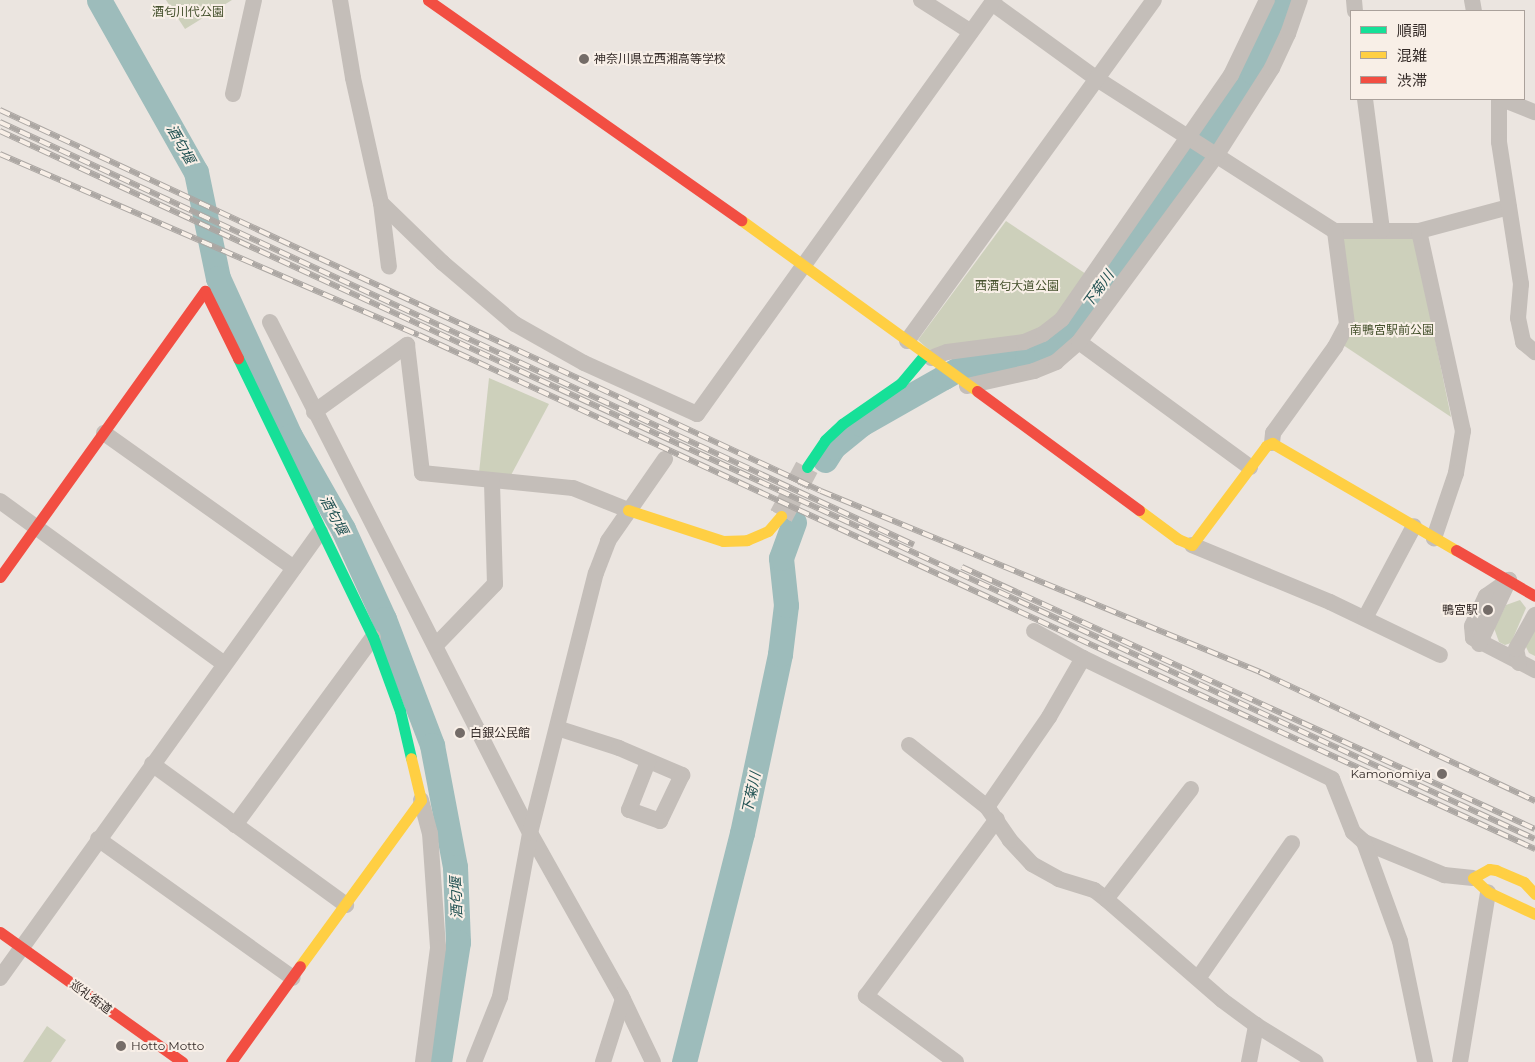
<!DOCTYPE html>
<html>
<head>
<meta charset="utf-8">
<style>
	body { margin:0 }
	#map { position:relative; width:1535px; height:1062px; overflow:hidden; background:#ebe5e0; font-family:Montserrat,"Noto Sans JP",sans-serif }
	div>[style] { position:absolute }
	[style*='--x'] { left:calc(var(--x)*1px); top:calc(var(--y)*1px); width:calc(var(--w)*1px); rotate:calc(var(--a)*1deg) }
	.green>* { inset:0; background:#cdd0bb }
	.river>* { height:25px; margin:-12.5px; padding:0 12.5px; transform-origin:12.5px; border-radius:12.5px; background:#9dbcbb }
	.secondary-tunnel>* { height:24px; margin-top:-12px; transform-origin:0; background:repeating-linear-gradient(90deg,#c6c0bb 0 24px,transparent 0 36px) }
	.street>* { height:16px; margin:-8px; padding:0 8px; transform-origin:8px; border-radius:8px; background:#c4beb9 }
	.fast>* { height:11px; margin:-5.5px; padding:0 5.5px; transform-origin:5.5px; border-radius:5.5px; background:#16e098 }
	.slow>* { height:11px; margin:-5.5px; padding:0 5.5px; transform-origin:5.5px; border-radius:5.5px; background:#ffcf43 }
	.jam>* { height:11px; margin:-5.5px; padding:0 5.5px; transform-origin:5.5px; border-radius:5.5px; background:#f24e42 }
	.rail>* { height:5.5px; margin-top:-2.75px; transform-origin:0; background:repeating-linear-gradient(90deg,#f8efe7 0 11px,#aca7a3 0 22px); box-sizing:border-box; border-block:1px solid #aca7a3 }
	.dots>* { width:14px; height:14px; translate:-50% -50%; box-sizing:border-box; border:2px solid #f8efe7; border-radius:50% }
	span { translate:-50% -50%; white-space:nowrap; text-align:center; line-height:1.15; -webkit-text-stroke:4px #f8efe7; paint-order:stroke }
	.park-label { font-size:12px; color:#45512d }
	.poi-label { font-size:12px; color:#342b28 }
	.left { translate:0 -50%; text-align:left }
	.right { translate:-100% -50%; text-align:right }
	.street-label { font-size:12px; color:#342b28 }
	.water-label { font-size:14px; color:#205152; font-style:italic }
	.legend { position:absolute; left:1350px; top:10px; width:175px; height:90px; box-sizing:border-box; background:#f8efe7; border:1px solid #aaa19b; margin:0; padding:6px 9px; list-style:none; font-size:15px; color:#342b28 }
	.legend li { display:flex; align-items:center; gap:10px; height:25px }
	.legend b { width:25px; border:1px solid #aaa19b }
</style>
</head>
<body>
<div id="map">
	<div class="green">
		<div style="clip-path:polygon(166px 0,232px 0,185px 29px)"></div>
		<div style="clip-path:polygon(1006px 221px,1086px 274px,1054px 319px,1026px 337px,929px 350px,918px 340px)"></div>
		<div style="clip-path:polygon(1341px 237px,1414px 237px,1451px 417px,1343px 345px)"></div>
		<div style="clip-path:polygon(489px 378px,549px 404px,510px 477px,479px 473px)"></div>
		<div style="clip-path:polygon(1520px 600px,1526px 608px,1511px 643px,1505px 645px,1499px 642px,1494px 628px,1506px 605px)"></div>
		<div style="clip-path:polygon(1535px 624px,1535px 656px,1529px 653px,1525px 645px)"></div>
		<div style="clip-path:polygon(47px 1026px,66px 1040px,51px 1062px,23px 1062px)"></div>
	</div>
	<div class="river">
		<div style="--x:99;--y:0;--w:197;--a:60.6"></div>
		<div style="--x:196;--y:172;--w:108;--a:78.3"></div>
		<div style="--x:218;--y:278;--w:174;--a:65.5"></div>
		<div style="--x:290;--y:436;--w:107;--a:60.3"></div>
		<div style="--x:343;--y:529;--w:99;--a:65.5"></div>
		<div style="--x:384;--y:619;--w:135;--a:69.1"></div>
		<div style="--x:432;--y:745;--w:124;--a:79.3"></div>
		<div style="--x:455;--y:867;--w:75;--a:87.7"></div>
		<div style="--x:458;--y:942;--w:121;--a:99"></div>
		<div style="--x:825;--y:460;--w:15;--a:-58"></div>
		<div style="--x:833;--y:447;--w:36;--a:-39"></div>
		<div style="--x:861;--y:424;--w:95;--a:-29.5"></div>
		<div style="--x:944;--y:377;--w:23;--a:-29"></div>
		<div style="--x:964;--y:366;--w:64;--a:-8.1"></div>
		<div style="--x:1027;--y:357;--w:21;--a:-23"></div>
		<div style="--x:1046;--y:349;--w:26;--a:-37"></div>
		<div style="--x:1067;--y:333;--w:273;--a:-54.1"></div>
		<div style="--x:1227;--y:112;--w:48;--a:-57"></div>
		<div style="--x:1253;--y:72;--w:79;--a:-65.4"></div>
		<div style="--x:684;--y:1062;--w:236;--a:-75.8"></div>
		<div style="--x:742;--y:833;--w:183;--a:-78"></div>
		<div style="--x:780;--y:654;--w:49;--a:-83"></div>
		<div style="--x:786;--y:605;--w:47;--a:-96.1"></div>
		<div style="--x:781;--y:558;--w:38;--a:-70"></div>
	</div>
	<div class="secondary-tunnel">
		<div style="--x:781;--y:516;--w:55;--a:-62"></div>
	</div>
	<div class="street">
		<div style="--x:340;--y:0;--w:79;--a:80.5"></div>
		<div style="--x:353;--y:78;--w:128;--a:77.4"></div>
		<div style="--x:381;--y:203;--w:64;--a:82.9"></div>
		<div style="--x:921;--y:0;--w:59;--a:32.6"></div>
		<div style="--x:1354;--y:0;--w:11;--a:85"></div>
		<div style="--x:1472;--y:0;--w:11;--a:80"></div>
		<div style="--x:992;--y:3;--w:130;--a:35.9"></div>
		<div style="--x:1097;--y:79;--w:282;--a:32.6"></div>
		<div style="--x:1335;--y:231;--w:84;--a:0"></div>
		<div style="--x:1419;--y:231;--w:93;--a:-14.9"></div>
		<div style="--x:233;--y:94;--w:96;--a:-77.4"></div>
		<div style="--x:1365;--y:99;--w:132;--a:82.6"></div>
		<div style="--x:1499;--y:99;--w:43;--a:90"></div>
		<div style="--x:1499;--y:142;--w:144;--a:81.2"></div>
		<div style="--x:1521;--y:284;--w:34;--a:95"></div>
		<div style="--x:1518;--y:318;--w:25;--a:78"></div>
		<div style="--x:1523;--y:342;--w:16;--a:40"></div>
		<div style="--x:1502;--y:99;--w:35;--a:22"></div>
		<div style="--x:381;--y:203;--w:86;--a:44.1"></div>
		<div style="--x:443;--y:263;--w:94;--a:40.3"></div>
		<div style="--x:515;--y:324;--w:79;--a:29.5"></div>
		<div style="--x:584;--y:363;--w:124;--a:24.3"></div>
		<div style="--x:697;--y:414;--w:510;--a:-54.34"></div>
		<div style="--x:1419;--y:231;--w:205;--a:77.6"></div>
		<div style="--x:1463;--y:431;--w:43;--a:99.5"></div>
		<div style="--x:1456;--y:473;--w:69;--a:108.7"></div>
		<div style="--x:270;--y:322;--w:573;--a:63.03"></div>
		<div style="--x:530;--y:833;--w:186;--a:60.7"></div>
		<div style="--x:621;--y:995;--w:74;--a:64.5"></div>
		<div style="--x:907;--y:341;--w:421;--a:-54.1"></div>
		<div style="--x:1079;--y:342;--w:212;--a:36.2"></div>
		<div style="--x:931;--y:358;--w:17;--a:-21"></div>
		<div style="--x:947;--y:352;--w:78;--a:-7.4"></div>
		<div style="--x:1024;--y:342;--w:21;--a:-23"></div>
		<div style="--x:1043;--y:334;--w:24;--a:-38"></div>
		<div style="--x:1062;--y:319;--w:297;--a:-55.3"></div>
		<div style="--x:1231;--y:75;--w:83;--a:-64.4"></div>
		<div style="--x:967;--y:386;--w:69;--a:-12.6"></div>
		<div style="--x:1034;--y:371;--w:24;--a:-22"></div>
		<div style="--x:1056;--y:362;--w:30;--a:-41"></div>
		<div style="--x:1079;--y:342;--w:231;--a:-53.6"></div>
		<div style="--x:1216;--y:156;--w:104;--a:-57.5"></div>
		<div style="--x:1272;--y:68;--w:38;--a:-65"></div>
		<div style="--x:1288;--y:34;--w:36;--a:-71"></div>
		<div style="--x:314;--y:412;--w:115;--a:-35.8"></div>
		<div style="--x:407;--y:345;--w:129;--a:83.3"></div>
		<div style="--x:422;--y:473;--w:152;--a:5.7"></div>
		<div style="--x:573;--y:488;--w:59;--a:21.8"></div>
		<div style="--x:104;--y:433;--w:233;--a:35.4"></div>
		<div style="--x:1272;--y:443;--w:10;--a:-84"></div>
		<div style="--x:1273;--y:433;--w:106;--a:-54.2"></div>
		<div style="--x:1335;--y:347;--w:26;--a:-62"></div>
		<div style="--x:1347;--y:324;--w:94;--a:-97.4"></div>
		<div style="--x:0;--y:501;--w:277;--a:36"></div>
		<div style="--x:1192;--y:545;--w:149;--a:22.4"></div>
		<div style="--x:1330;--y:602;--w:122;--a:25.7"></div>
		<div style="--x:1509;--y:580;--w:28;--a:145"></div>
		<div style="--x:1486;--y:596;--w:33;--a:115"></div>
		<div style="--x:1472;--y:626;--w:12;--a:85"></div>
		<div style="--x:1473;--y:638;--w:70;--a:27.3"></div>
		<div style="--x:1365;--y:618;--w:104;--a:-62"></div>
		<div style="--x:1034;--y:631;--w:56;--a:28.9"></div>
		<div style="--x:1479;--y:644;--w:71;--a:-64.9"></div>
		<div style="--x:436;--y:645;--w:85;--a:-46"></div>
		<div style="--x:495;--y:584;--w:103;--a:-91.7"></div>
		<div style="--x:1519;--y:663;--w:14;--a:-102"></div>
		<div style="--x:1516;--y:649;--w:39;--a:-61"></div>
		<div style="--x:557;--y:728;--w:65;--a:17.9"></div>
		<div style="--x:619;--y:748;--w:69;--a:23.2"></div>
		<div style="--x:682;--y:775;--w:51;--a:115.6"></div>
		<div style="--x:660;--y:821;--w:33;--a:-160"></div>
		<div style="--x:629;--y:810;--w:52;--a:-68.4"></div>
		<div style="--x:909;--y:745;--w:100;--a:38.5"></div>
		<div style="--x:152;--y:764;--w:240;--a:36"></div>
		<div style="--x:421;--y:800;--w:34;--a:75"></div>
		<div style="--x:430;--y:833;--w:115;--a:86"></div>
		<div style="--x:438;--y:948;--w:115;--a:97.5"></div>
		<div style="--x:235;--y:825;--w:233;--a:-53.7"></div>
		<div style="--x:98;--y:839;--w:239;--a:35.5"></div>
		<div style="--x:1364;--y:842;--w:87;--a:22.4"></div>
		<div style="--x:1444;--y:875;--w:29;--a:6"></div>
		<div style="--x:1106;--y:899;--w:139;--a:-52.3"></div>
		<div style="--x:1199;--y:977;--w:163;--a:-55.2"></div>
		<div style="--x:0;--y:978;--w:549;--a:-54.34"></div>
		<div style="--x:1256;--y:1025;--w:70;--a:31.7"></div>
		<div style="--x:474;--y:1062;--w:70;--a:-68.2"></div>
		<div style="--x:500;--y:997;--w:167;--a:-79.6"></div>
		<div style="--x:530;--y:833;--w:268;--a:-75.8"></div>
		<div style="--x:596;--y:573;--w:34;--a:-69"></div>
		<div style="--x:608;--y:541;--w:100;--a:-55.2"></div>
		<div style="--x:603;--y:1062;--w:66;--a:-72.4"></div>
		<div style="--x:956;--y:1062;--w:112;--a:-143.7"></div>
		<div style="--x:866;--y:996;--w:220;--a:-53.5"></div>
		<div style="--x:1249;--y:1062;--w:38;--a:-79"></div>
		<div style="--x:1256;--y:1025;--w:42;--a:-143.7"></div>
		<div style="--x:1222;--y:1000;--w:154;--a:-139"></div>
		<div style="--x:1106;--y:899;--w:15;--a:-143"></div>
		<div style="--x:1094;--y:890;--w:37;--a:-163"></div>
		<div style="--x:1059;--y:879;--w:31;--a:-151"></div>
		<div style="--x:1032;--y:864;--w:33;--a:-133"></div>
		<div style="--x:1010;--y:840;--w:40;--a:-124.9"></div>
		<div style="--x:987;--y:807;--w:109;--a:-55.4"></div>
		<div style="--x:1049;--y:717;--w:68;--a:-60"></div>
		<div style="--x:1083;--y:658;--w:277;--a:25.9"></div>
		<div style="--x:1332;--y:779;--w:57;--a:68.4"></div>
		<div style="--x:1353;--y:832;--w:15;--a:42"></div>
		<div style="--x:1364;--y:842;--w:105;--a:70"></div>
		<div style="--x:1400;--y:941;--w:124;--a:78.3"></div>
		<div style="--x:1460;--y:1062;--w:172;--a:-80.6"></div>
	</div>
	<div class="fast">
		<div style="--x:238;--y:358;--w:310;--a:64.2"></div>
		<div style="--x:373;--y:637;--w:79;--a:70"></div>
		<div style="--x:400;--y:711;--w:48;--a:76.8"></div>
		<div style="--x:807;--y:467;--w:32;--a:-56"></div>
		<div style="--x:825;--y:440;--w:23;--a:-43"></div>
		<div style="--x:842;--y:424;--w:72;--a:-34.8"></div>
		<div style="--x:901;--y:383;--w:38;--a:-50"></div>
	</div>
	<div class="slow">
		<div style="--x:741;--y:220;--w:291;--a:35.9"></div>
		<div style="--x:628;--y:510;--w:100;--a:18.1"></div>
		<div style="--x:723;--y:541;--w:24;--a:-2"></div>
		<div style="--x:747;--y:540;--w:23;--a:-23"></div>
		<div style="--x:768;--y:531;--w:20;--a:-49"></div>
		<div style="--x:1139;--y:510;--w:49;--a:36.6"></div>
		<div style="--x:1178;--y:539;--w:15;--a:23"></div>
		<div style="--x:1192;--y:545;--w:124;--a:-53.2"></div>
		<div style="--x:1266;--y:446;--w:7;--a:-27"></div>
		<div style="--x:1272;--y:443;--w:213;--a:30.2"></div>
		<div style="--x:1535;--y:894;--w:16;--a:-133"></div>
		<div style="--x:1524;--y:882;--w:30;--a:-157"></div>
		<div style="--x:1496;--y:870;--w:7;--a:-172"></div>
		<div style="--x:1489;--y:869;--w:18;--a:151"></div>
		<div style="--x:1473;--y:878;--w:21;--a:43"></div>
		<div style="--x:1488;--y:892;--w:52;--a:25.1"></div>
		<div style="--x:300;--y:966;--w:205;--a:-53.9"></div>
		<div style="--x:421;--y:800;--w:43;--a:-103.4"></div>
	</div>
	<div class="jam">
		<div style="--x:428;--y:0;--w:383;--a:35.1"></div>
		<div style="--x:977;--y:391;--w:201;--a:36.3"></div>
		<div style="--x:1456;--y:550;--w:91;--a:30.2"></div>
		<div style="--x:0;--y:577;--w:352;--a:-54.4"></div>
		<div style="--x:205;--y:291;--w:75;--a:63.8"></div>
		<div style="--x:0;--y:932;--w:224;--a:35.5"></div>
		<div style="--x:231;--y:1062;--w:118;--a:-54.3"></div>
	</div>
	<div class="rail">
		<div style="--x:0;--y:110;--w:905;--a:24.89"></div>
		<div style="--x:821;--y:491;--w:475;--a:22.4"></div>
		<div style="--x:1260;--y:672;--w:304;--a:25.1"></div>
		<div style="--x:0;--y:122;--w:1007;--a:24.83"></div>
		<div style="--x:0;--y:131;--w:1690;--a:24.76"></div>
		<div style="--x:0;--y:154;--w:456;--a:23.4"></div>
		<div style="--x:419;--y:335;--w:1229;--a:24.73"></div>
		<div style="--x:962;--y:567;--w:630;--a:24.57"></div>
	</div>
	<div class="dots">
		<div style="left:584px;top:59px;background:#746c68"></div>
		<div style="left:1488px;top:610px;background:#746c68"></div>
		<div style="left:460px;top:733px;background:#746c68"></div>
		<div style="left:1442px;top:774px;background:#746c68"></div>
		<div style="left:121px;top:1046px;background:#746c68"></div>
	</div>
	<div class="park-label">
		<span style="left:188px;top:12px">酒匂川代公園</span>
		<span style="left:1017px;top:286px">西酒匂大道公園</span>
		<span style="left:1392px;top:330px">南鴨宮駅前公園</span>
	</div>
	<div class="poi-label">
		<span class="left" style="left:594px;top:59px">神奈川県立西湘高等学校</span>
		<span class="right" style="left:1478px;top:610px">鴨宮駅</span>
		<span class="left" style="left:470px;top:733px">白銀公民館</span>
		<span class="right" style="left:1431px;top:774px">Kamonomiya</span>
		<span class="left" style="left:131px;top:1046px">Hotto Motto</span>
	</div>
	<div class="street-label">
		<span style="left:91px;top:997px;rotate:36deg">巡礼街道</span>
	</div>
	<div class="water-label">
		<span style="left:181px;top:144px;rotate:61deg">酒匂堰</span>
		<span style="left:1098px;top:289px;rotate:-54deg">下菊川</span>
		<span style="left:334px;top:515px;rotate:62deg">酒匂堰</span>
		<span style="left:751px;top:793px;rotate:-78deg">下菊川</span>
		<span style="left:456px;top:898px;rotate:-92deg">酒匂堰</span>
	</div>
	<ul class="legend">
	<li><b style="height:6px;background:#16e098"></b>順調</li>
	<li><b style="height:6px;background:#ffcf43"></b>混雑</li>
	<li><b style="height:6px;background:#f24e42"></b>渋滞</li>
	</ul>
</div>
</body>
</html>
